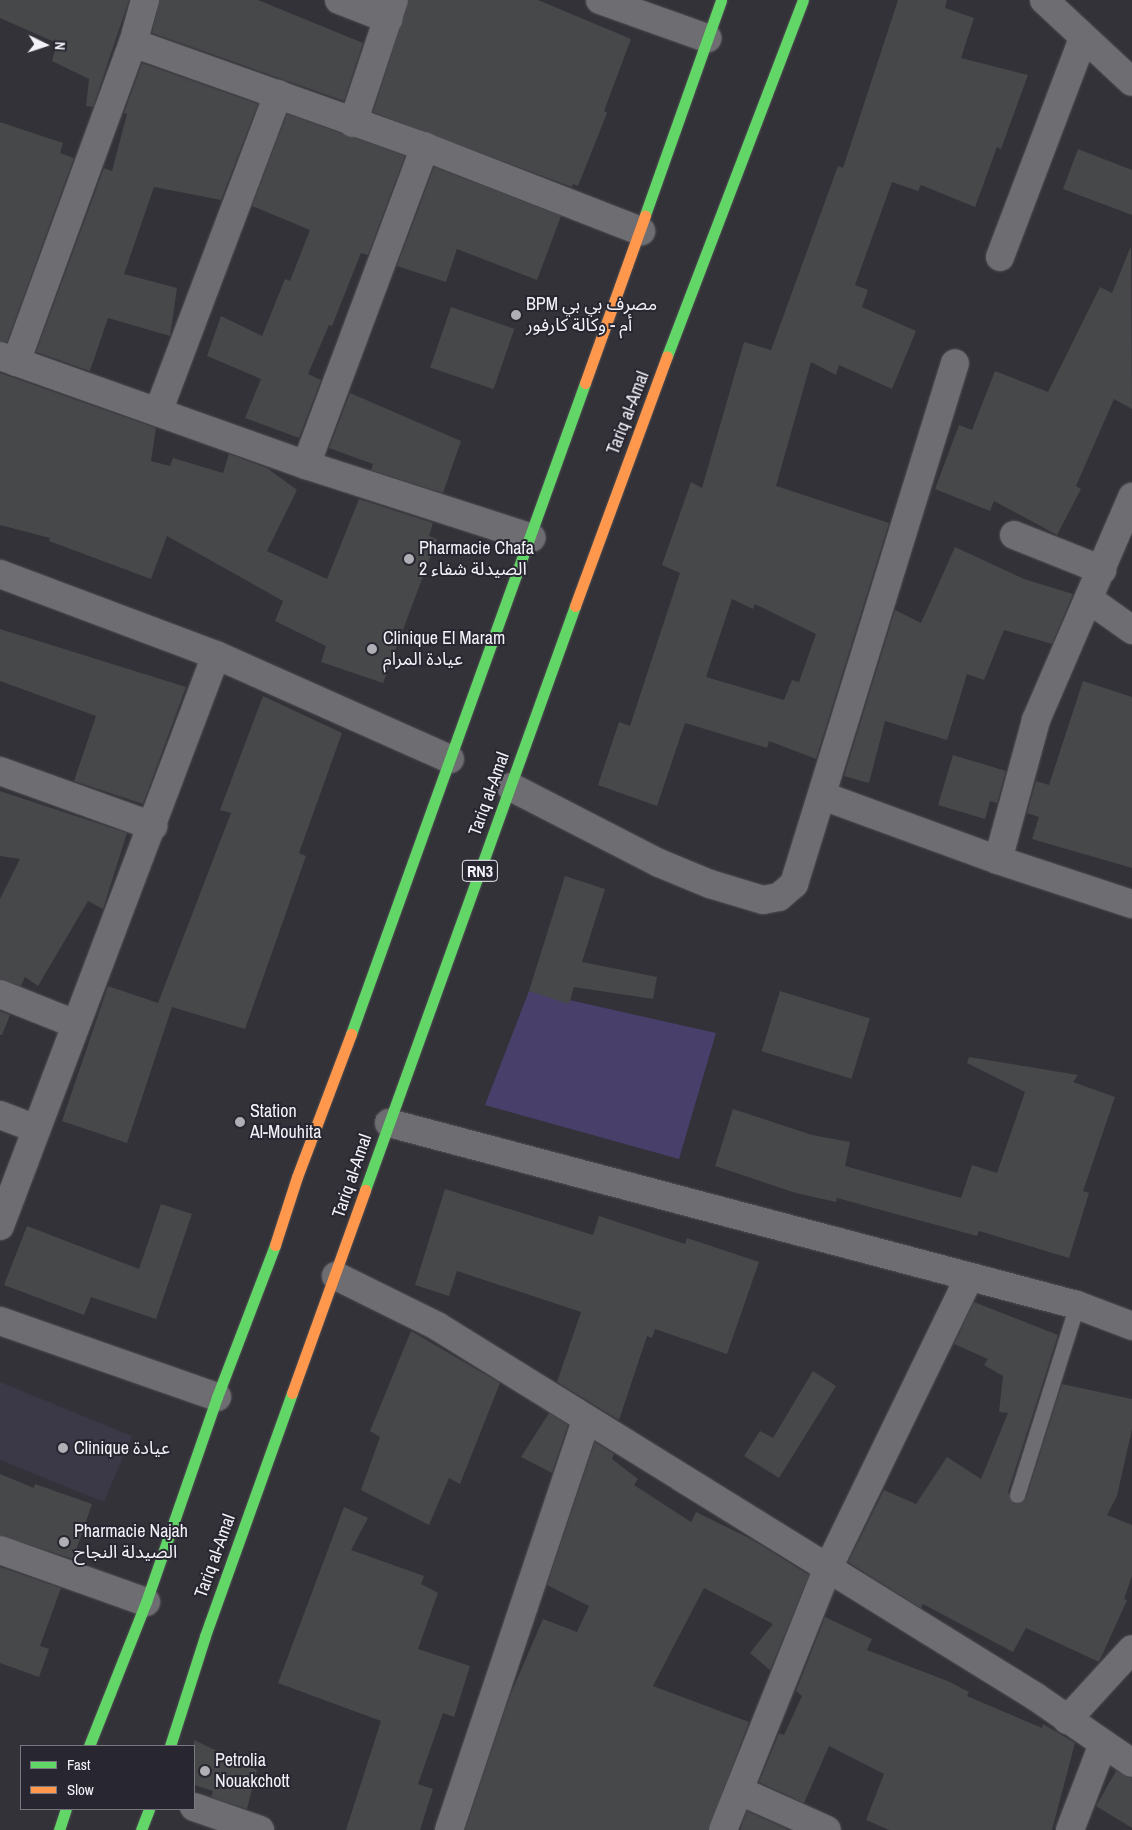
<!DOCTYPE html>
<html>
<head>
<meta charset="utf-8">
<style>
	body { margin:0 }
	#map { position:relative; width:1132px; height:1830px; overflow:hidden; background:#333238; font-family:"Archivo Narrow","Noto Sans Arabic",sans-serif }
	div>[style] { position:absolute }
	[style*='--x'] { left:calc(var(--x)*1px); top:calc(var(--y)*1px); width:calc(var(--w)*1px); rotate:calc(var(--a)*1deg) }
	.built>* { inset:0; background:#3b3847 }
	.green>* { inset:0; background:#493f6b }
	.building>* { inset:0; background:#46484a; transform-origin:0 0 }
	.roads { filter:drop-shadow(0 0 1px #4f4e53) drop-shadow(0 0 1px #4f4e53) }
	.lane>* { height:15px; margin:-7.5px; padding:0 7.5px; transform-origin:7.5px; border-radius:7.5px; background:#6e6d71 }
	.street>* { height:28px; margin:-14px; padding:0 14px; transform-origin:14px; border-radius:14px; background:#6e6d71 }
	.fast>* { height:11px; margin:-5.5px; padding:0 5.5px; transform-origin:5.5px; border-radius:5.5px; background:#63d668 }
	.slow>* { height:11px; margin:-5.5px; padding:0 5.5px; transform-origin:5.5px; border-radius:5.5px; background:#ff974d }
	.dots>* { width:14px; height:14px; translate:-50% -50%; box-sizing:border-box; border:2px solid #282630; border-radius:50% }
	span { translate:-50% -50%; white-space:nowrap; text-align:center; line-height:1.15; -webkit-text-stroke:4px #282630; paint-order:stroke }
	.shield-label span { padding:1px 4px; background:#282630; border:1px solid; border-radius:4px; -webkit-text-stroke-width:0 }
	.shield-label { font-size:16px; color:#f3f2f9; font-weight:700 }
	.poi-label { font-size:18px; color:#f3f2f9 }
	.left { translate:0 -50%; text-align:left }
	.street-label { font-size:18px; color:#f3f2f9 }
	.legend { position:absolute; left:20px; top:1745px; width:175px; height:65px; box-sizing:border-box; background:#282630; border:1px solid #797880; margin:0; padding:6px 9px; list-style:none; font-size:15px; color:#f3f2f9 }
	.legend li { display:flex; align-items:center; gap:10px; height:25px }
	.legend b { width:25px; border:1px solid #797880 }
	.north { position:absolute; left:20px; top:20px; width:50px; height:50px; -webkit-text-stroke:4px #282630; paint-order:stroke; rotate:94deg; font-size:14px; font-weight:700; line-height:20px; text-align:center; color:#f3f2f9 }
	.north::after { content:''; display:block; margin:auto; width:18px; height:22px; background:#f3f2f9; clip-path:polygon(50% 0,100% 100%,50% 72%,0 100%) }
</style>
</head>
<body>
<div id="map">
	<div class="built">
		<div style="clip-path:polygon(0 1382px,132px 1436px,104px 1502px,0 1460px)"></div>
	</div>
	<div class="green">
		<div style="clip-path:polygon(529px 991px,716px 1033px,679px 1159px,485px 1105px)"></div>
	</div>
	<div class="building">
		<div style="clip-path:polygon(0 0,129px 0,93px 107px,86px 106px,89px 79px,52px 61px,57px 43px,0 18px)"></div>
		<div style="clip-path:polygon(160px 0,258px 0,363px 43px,344px 101px,152px 33px)"></div>
		<div style="clip-path:polygon(409px 0,538px 0,631px 39px,604px 111px,607px 113px,578px 186px,573px 184px,572px 187px,373px 112px)"></div>
		<div style="clip-path:polygon(evenodd,898px 0,947px 0,945px 8px,974px 18px,961px 58px,1028px 75px,1001px 149px,997px 147px,975px 207px,921px 185px,918px 191px,892px 182px,855px 285px,868px 290px,862px 307px,916px 331px,892px 389px,839px 365px,836px 375px,811px 362px,776px 486px,889px 523px,816px 759px,769px 741px,767px 748px,685px 723px,657px 806px,598px 785px,619px 722px,630px 726px,680px 573px,662px 565px,691px 482px,702px 488px,744px 342px,771px 350px,838px 166px,843px 168px,898px 0,732px 599px,753px 609px,755px 604px,816px 634px,799px 682px,792px 680px,784px 700px,706px 677px,732px 599px)"></div>
		<div style="clip-path:polygon(142px 63px,258px 104px,221px 200px,154px 187px,124px 274px,177px 288px,170px 336px,108px 318px,90px 371px,36px 352px,104px 168px,112px 171px,127px 114px,124px 113px)"></div>
		<div style="clip-path:polygon(287px 114px,405px 156px,368px 255px,361px 253px,332px 326px,329px 325px,308px 374px,321px 380px,299px 438px,245px 418px,261px 379px,207px 356px,221px 316px,262px 336px,285px 279px,290px 281px,310px 230px,252px 206px)"></div>
		<div style="clip-path:polygon(0 122px,63px 143px,60px 153px,74px 158px,7px 342px,0 341px)"></div>
		<div style="clip-path:polygon(1078px 149px,1132px 170px,1132px 215px,1063px 189px)"></div>
		<div style="clip-path:polygon(434px 167px,561px 216px,537px 280px,457px 249px,446px 282px,397px 266px)"></div>
		<div style="clip-path:polygon(1131px 246px,1132px 409px,1114px 399px,1076px 486px,1081px 489px,1057px 535px,994px 501px,990px 511px,935px 489px,959px 425px,972px 430px,995px 371px,1048px 392px,1100px 287px,1112px 293px)"></div>
		<div style="left:451px;top:307px;width:67px;height:64px;rotate:19deg"></div>
		<div style="clip-path:polygon(0 373px,156px 428px,151px 461px,170px 466px,173px 458px,223px 473px,229px 454px,267px 468px,297px 490px,267px 551px,327px 579px,359px 499px,433px 523px,429px 536px,437px 539px,383px 683px,321px 662px,326px 646px,275px 621px,283px 601px,167px 536px,151px 579px,49px 541px,50px 538px,0 525px)"></div>
		<div style="clip-path:polygon(350px 393px,461px 441px,443px 493px,371px 470px,373px 464px,329px 448px)"></div>
		<div style="clip-path:polygon(955px 547px,1024px 579px,1073px 594px,1052px 644px,1004px 630px,984px 680px,967px 674px,947px 740px,885px 721px,869px 783px,844px 776px,895px 610px,921px 623px)"></div>
		<div style="clip-path:polygon(0 629px,186px 687px,143px 804px,74px 781px,96px 716px,0 681px)"></div>
		<div style="clip-path:polygon(1083px 681px,1132px 697px,1132px 868px,1032px 839px,1039px 817px,1027px 813px,1036px 781px,1049px 785px)"></div>
		<div style="clip-path:polygon(263px 696px,342px 733px,299px 853px,306px 856px,245px 1029px,172px 1007px,127px 1143px,62px 1121px,108px 986px,158px 1003px,231px 813px,220px 810px)"></div>
		<div style="clip-path:polygon(953px 755px,1006px 771px,997px 803px,990px 801px,985px 819px,938px 805px)"></div>
		<div style="clip-path:polygon(0 791px,127px 833px,103px 909px,88px 901px,38px 986px,25px 977px,21px 986px,0 979px,0 899px,20px 859px,0 856px)"></div>
		<div style="clip-path:polygon(565px 876px,605px 889px,582px 962px,657px 977px,653px 999px,574px 987px,569px 1004px,529px 991px)"></div>
		<div style="left:780px;top:991px;width:94px;height:63px;rotate:17deg"></div>
		<div style="clip-path:polygon(0 1011px,10px 1015px,2px 1035px,0 1035px)"></div>
		<div style="clip-path:polygon(969px 1057px,1078px 1075px,1073px 1082px,1115px 1097px,1083px 1191px,1089px 1193px,1069px 1258px,979px 1231px,977px 1236px,837px 1198px,836px 1202px,796px 1193px,715px 1166px,733px 1109px,812px 1135px,850px 1142px,845px 1166px,961px 1198px,972px 1165px,997px 1173px,1025px 1092px,967px 1063px)"></div>
		<div style="clip-path:polygon(445px 1189px,593px 1235px,599px 1216px,685px 1244px,687px 1238px,759px 1262px,727px 1354px,655px 1329px,652px 1338px,647px 1336px,619px 1420px,557px 1382px,581px 1312px,457px 1271px,449px 1296px,415px 1285px)"></div>
		<div style="clip-path:polygon(161px 1204px,192px 1214px,156px 1319px,91px 1297px,84px 1315px,4px 1285px,27px 1226px,139px 1269px)"></div>
		<div style="clip-path:polygon(974px 1302px,1058px 1335px,1008px 1492px,1014px 1504px,1019px 1504px,1026px 1498px,1062px 1384px,1132px 1399px,1132px 1429px,1117px 1496px,1107px 1515px,1132px 1525px,1132px 1576px,1124px 1599px,1127px 1600px,1099px 1662px,1026px 1628px,1013px 1652px,923px 1604px,921px 1608px,848px 1562px,884px 1490px,916px 1504px,947px 1457px,981px 1479px,1008px 1413px,999px 1412px,1003px 1376px,984px 1365px,988px 1359px,954px 1344px)"></div>
		<div style="clip-path:polygon(411px 1331px,500px 1383px,460px 1484px,449px 1478px,429px 1525px,361px 1490px,380px 1437px,370px 1431px)"></div>
		<div style="clip-path:polygon(813px 1371px,836px 1386px,779px 1478px,744px 1456px,760px 1431px,773px 1438px)"></div>
		<div style="clip-path:polygon(549px 1413px,568px 1425px,552px 1473px,521px 1457px)"></div>
		<div style="clip-path:polygon(595px 1442px,614px 1454px,612px 1459px,638px 1479px,634px 1485px,691px 1522px,696px 1512px,751px 1539px,809px 1575px,770px 1670px,750px 1653px,773px 1624px,704px 1588px,653px 1686px,749px 1722px,708px 1830px,465px 1830px,511px 1693px,543px 1619px,577px 1632px,589px 1606px,547px 1585px)"></div>
		<div style="clip-path:polygon(0 1474px,34px 1488px,35px 1484px,92px 1504px,73px 1559px,0 1535px)"></div>
		<div style="clip-path:polygon(344px 1507px,368px 1518px,351px 1550px,424px 1576px,421px 1584px,438px 1593px,418px 1649px,470px 1666px,454px 1717px,443px 1713px,418px 1784px,433px 1789px,420px 1830px,346px 1830px,381px 1721px,278px 1683px)"></div>
		<div style="clip-path:polygon(0 1567px,61px 1588px,40px 1646px,49px 1649px,39px 1677px,0 1663px)"></div>
		<div style="clip-path:polygon(825px 1617px,872px 1639px,867px 1650px,950px 1682px,969px 1692px,967px 1696px,1042px 1728px,1043px 1724px,1075px 1743px,1052px 1830px,889px 1830px,866px 1820px,884px 1774px,829px 1746px,804px 1803px,759px 1782px,779px 1733px,784px 1735px,802px 1696px,796px 1691px)"></div>
		<div style="clip-path:polygon(194px 1740px,257px 1770px,247px 1809px,211px 1797px,213px 1791px,194px 1785px)"></div>
		<div style="clip-path:polygon(1116px 1771px,1132px 1778px,1132px 1828px,1096px 1806px)"></div>
		<div style="clip-path:polygon(747px 1811px,789px 1830px,740px 1830px)"></div>
	</div>
	<div class="roads">
		<div class="lane">
			<div style="--x:1017;--y:1495;--w:199;--a:-72.5"></div>
		</div>
		<div class="street">
			<div style="--x:339;--y:0;--w:53;--a:21.2"></div>
			<div style="--x:600;--y:0;--w:114;--a:19.6"></div>
			<div style="--x:1044;--y:0;--w:120;--a:43"></div>
			<div style="--x:133;--y:43;--w:310;--a:19.6"></div>
			<div style="--x:425;--y:147;--w:232;--a:21.3"></div>
			<div style="--x:353;--y:123;--w:130;--a:-71.6"></div>
			<div style="--x:1000;--y:257;--w:233;--a:-69.2"></div>
			<div style="--x:0;--y:356;--w:325;--a:19.6"></div>
			<div style="--x:306;--y:465;--w:237;--a:17.9"></div>
			<div style="--x:16;--y:362;--w:340;--a:-69.9"></div>
			<div style="--x:133;--y:43;--w:45;--a:-74.4"></div>
			<div style="--x:158;--y:412;--w:340;--a:-69.3"></div>
			<div style="--x:306;--y:465;--w:340;--a:-69.5"></div>
			<div style="--x:1014;--y:535;--w:95;--a:21.7"></div>
			<div style="--x:0;--y:574;--w:231;--a:20.6"></div>
			<div style="--x:216;--y:655;--w:256;--a:24"></div>
			<div style="--x:1090;--y:600;--w:52;--a:35.5"></div>
			<div style="--x:0;--y:771;--w:163;--a:19.8"></div>
			<div style="--x:511;--y:787;--w:166;--a:27.2"></div>
			<div style="--x:659;--y:863;--w:55;--a:22.4"></div>
			<div style="--x:710;--y:884;--w:55;--a:16.8"></div>
			<div style="--x:763;--y:900;--w:16;--a:-11"></div>
			<div style="--x:779;--y:897;--w:20;--a:-41"></div>
			<div style="--x:794;--y:884;--w:545;--a:-72.83"></div>
			<div style="--x:823;--y:796;--w:186;--a:20.1"></div>
			<div style="--x:998;--y:860;--w:141;--a:18.2"></div>
			<div style="--x:998;--y:860;--w:145;--a:-74.8"></div>
			<div style="--x:1036;--y:720;--w:243;--a:-66.7"></div>
			<div style="--x:0;--y:994;--w:81;--a:21.8"></div>
			<div style="--x:0;--y:1115;--w:39;--a:21"></div>
			<div style="--x:389;--y:1123;--w:712;--a:14.82"></div>
			<div style="--x:1077;--y:1305;--w:59;--a:20.9"></div>
			<div style="--x:0;--y:1226;--w:610;--a:-69.28"></div>
			<div style="--x:336;--y:1276;--w:113;--a:26.3"></div>
			<div style="--x:437;--y:1326;--w:705;--a:31.77"></div>
			<div style="--x:1036;--y:1697;--w:116;--a:34.5"></div>
			<div style="--x:0;--y:1321;--w:230;--a:19.3"></div>
			<div style="--x:0;--y:1550;--w:155;--a:19.6"></div>
			<div style="--x:1067;--y:1720;--w:96;--a:-47.5"></div>
			<div style="--x:740;--y:1791;--w:95;--a:24.1"></div>
			<div style="--x:194;--y:1807;--w:70;--a:19.2"></div>
			<div style="--x:449;--y:1830;--w:432;--a:-71.5"></div>
			<div style="--x:723;--y:1830;--w:282;--a:-68.2"></div>
			<div style="--x:828;--y:1568;--w:323;--a:-64.1"></div>
			<div style="--x:1070;--y:1830;--w:92;--a:-69"></div>
		</div>
		<div class="fast">
			<div style="--x:645;--y:215;--w:228;--a:-70.5"></div>
			<div style="--x:667;--y:356;--w:381;--a:-69.1"></div>
			<div style="--x:351;--y:1034;--w:692;--a:-70.23"></div>
			<div style="--x:365;--y:1190;--w:621;--a:-70.22"></div>
			<div style="--x:89;--y:1746;--w:155;--a:-68.4"></div>
			<div style="--x:146;--y:1602;--w:217;--a:-70.9"></div>
			<div style="--x:217;--y:1397;--w:163;--a:-69.1"></div>
			<div style="--x:170;--y:1746;--w:115;--a:-72.3"></div>
			<div style="--x:205;--y:1636;--w:258;--a:-70.3"></div>
			<div style="--x:59;--y:1830;--w:22;--a:-72"></div>
			<div style="--x:141;--y:1830;--w:22;--a:-69"></div>
		</div>
		<div class="slow">
			<div style="--x:585;--y:383;--w:178;--a:-70.3"></div>
			<div style="--x:575;--y:606;--w:266;--a:-69.8"></div>
			<div style="--x:275;--y:1245;--w:71;--a:-72.1"></div>
			<div style="--x:297;--y:1177;--w:153;--a:-69.3"></div>
			<div style="--x:292;--y:1393;--w:216;--a:-70.2"></div>
		</div>
	</div>
	<div class="dots">
		<div style="left:516px;top:315px;background:#b0afb5"></div>
		<div style="left:409px;top:559px;background:#b0afb5"></div>
		<div style="left:372px;top:649px;background:#b0afb5"></div>
		<div style="left:240px;top:1122px;background:#b0afb5"></div>
		<div style="left:63px;top:1448px;background:#b0afb5"></div>
		<div style="left:64px;top:1542px;background:#b0afb5"></div>
		<div style="left:205px;top:1771px;background:#b0afb5"></div>
	</div>
	<div class="shield-label">
		<span style="left:480px;top:871px">RN3</span>
	</div>
	<div class="poi-label">
		<span class="left" style="left:526px;top:315px">BPM مصرف بي بي<br>أم - وكالة كارفور</span>
		<span class="left" style="left:419px;top:559px">Pharmacie Chafa<br>2 الصيدلة شفاء</span>
		<span class="left" style="left:383px;top:649px">Clinique El Maram<br>عيادة المرام</span>
		<span class="left" style="left:250px;top:1122px">Station<br>Al-Mouhita</span>
		<span class="left" style="left:74px;top:1448px">Clinique عيادة</span>
		<span class="left" style="left:74px;top:1542px">Pharmacie Najah<br>الصيدلة النجاح</span>
		<span class="left" style="left:215px;top:1771px">Petrolia<br>Nouakchott</span>
	</div>
	<div class="street-label">
		<span style="left:628px;top:413px;rotate:-69deg">Tariq al-Amal</span>
		<span style="left:489px;top:794px;rotate:-70deg">Tariq al-Amal</span>
		<span style="left:352px;top:1176px;rotate:-71deg">Tariq al-Amal</span>
		<span style="left:215px;top:1556px;rotate:-70deg">Tariq al-Amal</span>
	</div>
	<ul class="legend">
	<li><b style="height:6px;background:#63d668"></b>Fast</li>
	<li><b style="height:6px;background:#ff974d"></b>Slow</li>
	</ul>
	<div class="north">N</div>
</div>
</body>
</html>
